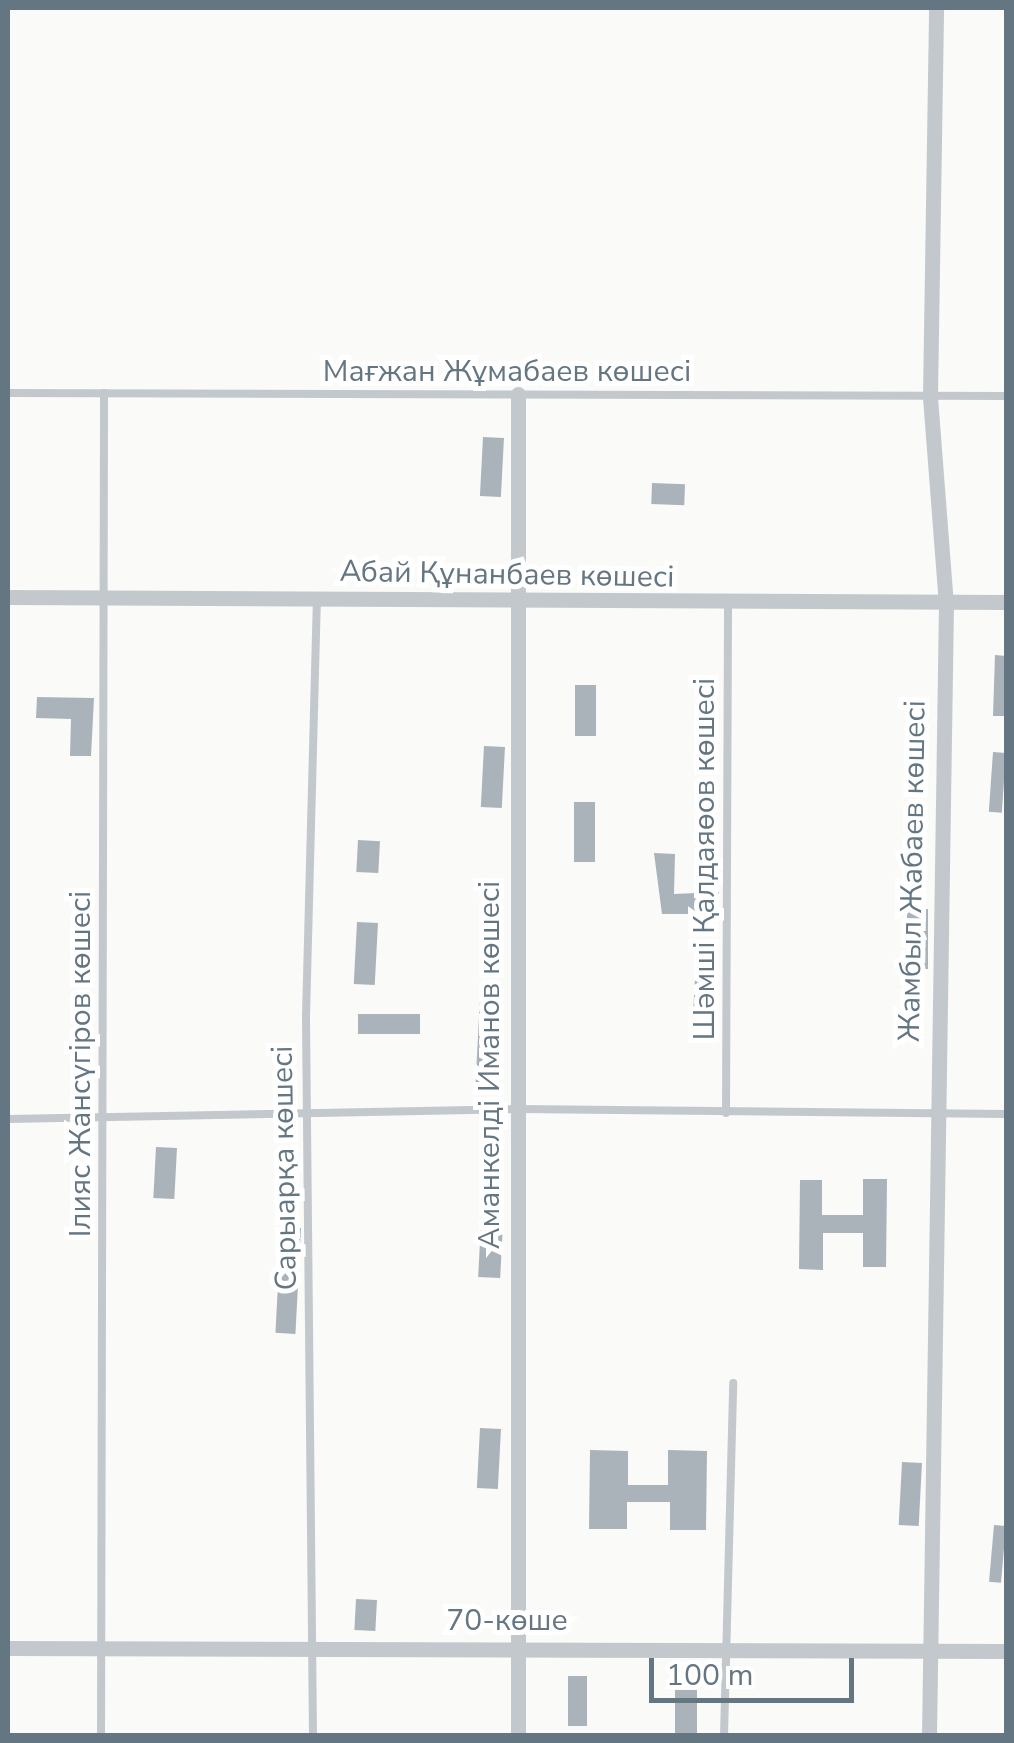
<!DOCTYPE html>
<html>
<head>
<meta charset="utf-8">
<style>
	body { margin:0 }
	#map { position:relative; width:1014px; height:1743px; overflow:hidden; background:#fafaf8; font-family:"Nunito Sans",sans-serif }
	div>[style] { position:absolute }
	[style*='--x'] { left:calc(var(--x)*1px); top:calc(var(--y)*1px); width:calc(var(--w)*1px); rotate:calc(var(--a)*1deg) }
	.building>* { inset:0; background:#aab3b9; transform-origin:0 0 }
	.lane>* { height:8px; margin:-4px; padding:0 4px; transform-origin:4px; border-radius:4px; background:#c3c8cc }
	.street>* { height:15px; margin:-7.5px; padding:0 7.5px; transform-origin:7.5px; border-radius:7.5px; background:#c3c8cc }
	span { translate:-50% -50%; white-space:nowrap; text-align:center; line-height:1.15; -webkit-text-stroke:10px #fff; paint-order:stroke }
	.street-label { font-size:30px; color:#657683 }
	.frame { position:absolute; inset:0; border:10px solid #657683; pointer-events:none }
	.scale { position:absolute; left:649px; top:1658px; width:205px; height:45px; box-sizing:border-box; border:5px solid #657683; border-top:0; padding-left:12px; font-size:30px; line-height:35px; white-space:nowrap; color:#657683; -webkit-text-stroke:8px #fff; paint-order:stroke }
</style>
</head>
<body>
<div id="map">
	<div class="building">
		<div style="left:483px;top:437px;width:21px;height:59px;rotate:3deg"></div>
		<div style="left:652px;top:483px;width:33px;height:21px;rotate:2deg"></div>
		<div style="clip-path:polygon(995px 655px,1006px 656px,1006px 716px,993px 716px)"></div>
		<div style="left:575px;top:685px;width:21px;height:51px"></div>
		<div style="clip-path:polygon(37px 697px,94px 698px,91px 756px,70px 756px,71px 719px,36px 718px)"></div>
		<div style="left:484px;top:746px;width:21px;height:61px;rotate:3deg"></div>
		<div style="left:993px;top:752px;width:13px;height:60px;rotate:4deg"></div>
		<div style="left:574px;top:802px;width:21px;height:60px"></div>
		<div style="left:358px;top:840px;width:22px;height:32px;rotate:3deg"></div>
		<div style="clip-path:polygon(654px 853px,675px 854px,674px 894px,719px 892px,718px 914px,662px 914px)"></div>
		<div style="left:907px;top:909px;width:21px;height:60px"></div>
		<div style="left:357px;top:922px;width:21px;height:62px;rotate:3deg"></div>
		<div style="left:696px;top:958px;width:21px;height:59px;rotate:3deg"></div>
		<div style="left:480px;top:998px;width:21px;height:91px;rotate:3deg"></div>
		<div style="left:358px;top:1014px;width:62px;height:20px"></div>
		<div style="left:156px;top:1147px;width:21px;height:51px;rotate:3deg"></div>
		<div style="clip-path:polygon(863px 1179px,887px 1179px,886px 1267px,863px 1267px,863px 1233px,823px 1233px,823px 1270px,799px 1269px,800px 1180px,822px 1180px,822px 1215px,863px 1215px)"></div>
		<div style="left:481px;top:1223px;width:22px;height:54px;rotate:3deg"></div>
		<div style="left:281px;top:1227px;width:20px;height:106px;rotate:3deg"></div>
		<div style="left:480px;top:1428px;width:21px;height:60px;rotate:3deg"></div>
		<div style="clip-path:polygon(590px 1450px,628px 1451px,628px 1485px,668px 1485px,668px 1450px,707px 1451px,706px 1530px,670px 1530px,670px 1502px,627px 1502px,627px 1529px,589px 1529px)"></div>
		<div style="left:902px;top:1462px;width:20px;height:63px;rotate:3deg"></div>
		<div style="left:994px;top:1525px;width:12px;height:57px;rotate:5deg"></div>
		<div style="left:356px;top:1599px;width:21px;height:31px;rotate:3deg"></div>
		<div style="left:568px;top:1676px;width:19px;height:50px"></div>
		<div style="left:675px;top:1690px;width:22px;height:46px"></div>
	</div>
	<div class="lane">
		<div style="--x:8;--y:393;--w:998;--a:0.17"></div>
		<div style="--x:726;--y:1113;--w:507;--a:-89.77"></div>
		<div style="--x:8;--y:1119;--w:510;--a:-1.12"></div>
		<div style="--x:518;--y:1109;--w:488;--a:0.6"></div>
		<div style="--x:101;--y:1736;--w:1343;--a:-89.87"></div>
		<div style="--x:313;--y:1736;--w:720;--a:-90.56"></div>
		<div style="--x:306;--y:1016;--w:416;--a:-88.5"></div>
		<div style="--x:724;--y:1736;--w:353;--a:-88.5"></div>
	</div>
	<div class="street">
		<div style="--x:8;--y:597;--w:998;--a:0.29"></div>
		<div style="--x:8;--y:1648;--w:998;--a:0.17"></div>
		<div style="--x:518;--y:1736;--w:1342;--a:-90"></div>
		<div style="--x:929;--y:1736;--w:1131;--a:-89.14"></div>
		<div style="--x:946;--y:605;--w:210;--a:-94.4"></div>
		<div style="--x:930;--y:396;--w:388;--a:-89.1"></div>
	</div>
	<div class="street-label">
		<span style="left:507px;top:372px">Мағжан Жұмабаев көшесі</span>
		<span style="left:507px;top:575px;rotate:1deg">Абай Құнанбаев көшесі</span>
		<span style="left:705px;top:859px;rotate:-90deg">Шәмші Қалдаяөов көшесі</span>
		<span style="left:913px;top:871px;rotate:-89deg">Жамбыл Жабаев көшесі</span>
		<span style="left:81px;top:1064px;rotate:-90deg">Ілияс Жансүгіров көшесі</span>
		<span style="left:490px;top:1065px;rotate:-90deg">Аманкелді Иманов көшесі</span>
		<span style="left:285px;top:1168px;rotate:-91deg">Сарыарқа көшесі</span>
		<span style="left:507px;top:1621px">70-көше</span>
	</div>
	<div class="frame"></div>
	<div class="scale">100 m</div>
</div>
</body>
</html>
